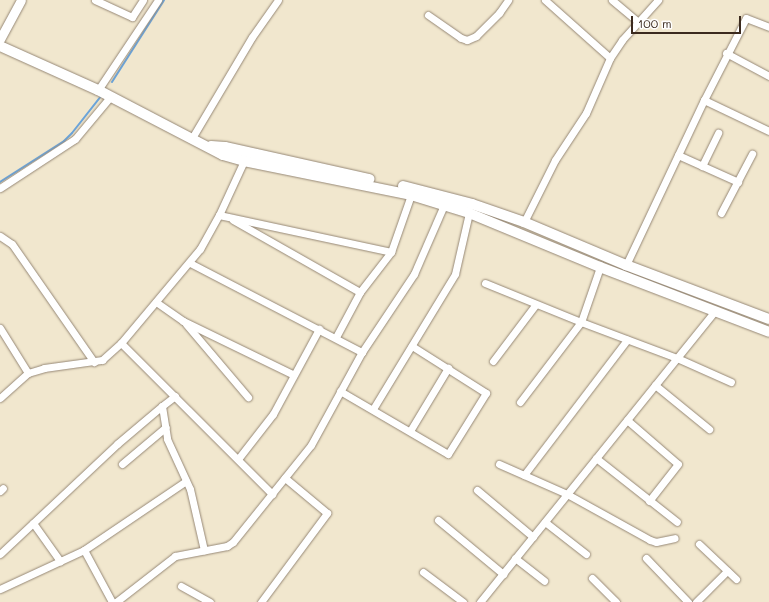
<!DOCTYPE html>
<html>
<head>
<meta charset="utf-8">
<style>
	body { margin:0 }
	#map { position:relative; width:769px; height:602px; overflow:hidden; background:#f1e7ce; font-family:Mali,sans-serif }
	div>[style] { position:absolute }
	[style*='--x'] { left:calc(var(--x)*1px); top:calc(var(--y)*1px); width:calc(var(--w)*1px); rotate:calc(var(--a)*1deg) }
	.stream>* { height:2px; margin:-1px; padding:0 1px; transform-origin:1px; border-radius:1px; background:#6ba4da }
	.roads { filter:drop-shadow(0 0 1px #968876) drop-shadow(0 0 1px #968876) }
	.minor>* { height:7px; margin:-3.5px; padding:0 3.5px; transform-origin:3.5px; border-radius:3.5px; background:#fff }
	.tertiary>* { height:9px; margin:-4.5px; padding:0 4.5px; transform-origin:4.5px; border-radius:4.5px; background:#fff }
	.secondary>* { height:10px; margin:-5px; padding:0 5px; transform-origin:5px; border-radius:5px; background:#fff }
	span { translate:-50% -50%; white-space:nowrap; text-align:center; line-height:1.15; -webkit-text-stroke:4px #fff; paint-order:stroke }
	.scale { position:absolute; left:631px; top:16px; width:110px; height:18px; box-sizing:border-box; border:2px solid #3b2a1e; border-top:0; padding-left:5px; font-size:12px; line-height:14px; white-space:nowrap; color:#3b2a1e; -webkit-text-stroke:3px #fff; paint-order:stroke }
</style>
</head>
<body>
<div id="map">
	<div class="stream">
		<div style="--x:112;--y:82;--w:97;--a:-57.6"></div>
		<div style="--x:0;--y:182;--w:76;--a:-32.6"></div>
		<div style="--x:64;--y:141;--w:11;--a:-45"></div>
		<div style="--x:72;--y:133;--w:47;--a:-51.9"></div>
	</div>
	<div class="roads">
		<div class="minor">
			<div style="--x:95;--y:0;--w:41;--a:24.7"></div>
			<div style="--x:132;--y:17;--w:20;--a:-57"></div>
			<div style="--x:545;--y:0;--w:87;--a:41.7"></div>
			<div style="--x:612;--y:0;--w:34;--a:40"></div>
			<div style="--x:428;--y:15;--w:40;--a:34.9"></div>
			<div style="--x:461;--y:38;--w:6;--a:18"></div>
			<div style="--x:467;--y:40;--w:10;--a:-24"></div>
			<div style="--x:476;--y:36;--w:33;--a:-45"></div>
			<div style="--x:499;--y:13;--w:16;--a:-55"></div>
			<div style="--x:726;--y:53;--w:49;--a:28.1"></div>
			<div style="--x:98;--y:90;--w:108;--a:-56.3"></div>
			<div style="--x:704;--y:100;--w:92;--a:-62.9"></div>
			<div style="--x:746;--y:18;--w:25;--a:21"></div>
			<div style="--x:192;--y:138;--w:117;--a:-59.3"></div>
			<div style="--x:252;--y:37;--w:45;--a:-54.9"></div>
			<div style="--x:678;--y:155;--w:66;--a:24.2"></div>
			<div style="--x:702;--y:166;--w:37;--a:-64"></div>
			<div style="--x:0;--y:188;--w:90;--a:-33.2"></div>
			<div style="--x:75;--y:139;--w:56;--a:-50.1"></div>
			<div style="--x:721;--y:213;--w:67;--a:-62.3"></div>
			<div style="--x:219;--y:215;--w:176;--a:12.1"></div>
			<div style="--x:233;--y:220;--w:146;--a:29.6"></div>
			<div style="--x:524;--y:222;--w:69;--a:-63.4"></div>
			<div style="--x:555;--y:160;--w:56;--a:-56.6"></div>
			<div style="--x:586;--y:113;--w:60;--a:-66.4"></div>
			<div style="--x:610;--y:58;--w:22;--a:-56"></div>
			<div style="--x:622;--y:40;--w:54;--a:-48"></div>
			<div style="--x:0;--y:236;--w:14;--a:34"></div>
			<div style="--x:12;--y:244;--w:144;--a:55.2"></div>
			<div style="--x:190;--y:263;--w:194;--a:27.4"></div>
			<div style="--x:626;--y:265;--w:183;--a:-64.7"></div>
			<div style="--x:704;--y:100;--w:72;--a:25.5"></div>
			<div style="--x:485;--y:283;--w:104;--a:22.1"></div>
			<div style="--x:581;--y:322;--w:103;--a:20.6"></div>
			<div style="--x:677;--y:358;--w:59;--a:24"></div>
			<div style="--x:156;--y:302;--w:33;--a:35"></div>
			<div style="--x:183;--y:321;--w:123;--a:25.9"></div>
			<div style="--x:186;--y:324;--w:96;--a:49.7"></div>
			<div style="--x:0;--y:328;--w:53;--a:58.1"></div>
			<div style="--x:336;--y:337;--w:51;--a:-61.9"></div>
			<div style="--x:360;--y:292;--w:51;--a:-52.2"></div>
			<div style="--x:391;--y:252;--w:60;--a:-70.7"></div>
			<div style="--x:121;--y:343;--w:214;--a:45"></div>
			<div style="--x:493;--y:361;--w:71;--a:-53"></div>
			<div style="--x:655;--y:385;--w:70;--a:39.2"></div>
			<div style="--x:340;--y:391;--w:125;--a:30.3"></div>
			<div style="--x:448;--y:454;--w:72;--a:-58.1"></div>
			<div style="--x:486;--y:393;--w:88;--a:-147.6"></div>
			<div style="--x:175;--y:396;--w:16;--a:142"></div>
			<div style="--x:162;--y:406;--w:33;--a:81"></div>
			<div style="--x:167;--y:439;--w:55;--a:65.3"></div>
			<div style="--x:190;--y:489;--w:63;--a:77.1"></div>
			<div style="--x:0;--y:398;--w:38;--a:-42"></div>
			<div style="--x:28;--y:373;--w:17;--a:-17"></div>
			<div style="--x:44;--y:368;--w:59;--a:-7.9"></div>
			<div style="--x:102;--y:360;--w:25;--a:-42"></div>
			<div style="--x:121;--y:343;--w:123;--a:-50"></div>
			<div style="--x:200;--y:249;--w:39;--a:-61"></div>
			<div style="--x:219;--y:215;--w:60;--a:-65.2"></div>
			<div style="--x:520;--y:402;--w:101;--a:-52.7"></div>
			<div style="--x:581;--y:322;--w:58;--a:-70.9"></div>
			<div style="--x:373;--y:409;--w:158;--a:-58.7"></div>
			<div style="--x:455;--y:274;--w:63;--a:-77.1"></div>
			<div style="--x:627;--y:420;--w:67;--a:40.8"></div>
			<div style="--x:678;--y:464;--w:47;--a:128.1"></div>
			<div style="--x:410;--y:431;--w:74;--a:-58.9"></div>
			<div style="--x:596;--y:458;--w:103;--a:38.3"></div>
			<div style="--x:238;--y:459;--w:57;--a:-52.1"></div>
			<div style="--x:273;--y:414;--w:97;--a:-61.6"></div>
			<div style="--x:122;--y:464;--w:57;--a:-40.1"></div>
			<div style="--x:499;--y:464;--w:74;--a:23.8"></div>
			<div style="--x:567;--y:494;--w:95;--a:29"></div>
			<div style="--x:650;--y:540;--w:6;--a:18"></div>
			<div style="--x:656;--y:542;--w:19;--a:-12"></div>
			<div style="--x:524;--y:475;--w:170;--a:-52.7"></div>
			<div style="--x:477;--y:490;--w:73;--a:40"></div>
			<div style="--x:0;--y:491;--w:4;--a:-45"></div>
			<div style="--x:438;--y:520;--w:85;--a:39.7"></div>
			<div style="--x:545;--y:522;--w:52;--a:38"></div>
			<div style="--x:33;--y:523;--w:47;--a:54.6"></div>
			<div style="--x:699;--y:544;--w:51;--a:43.4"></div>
			<div style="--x:84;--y:550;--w:59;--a:61.7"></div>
			<div style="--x:0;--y:554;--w:161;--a:-43.2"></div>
			<div style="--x:117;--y:444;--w:59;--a:-40.2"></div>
			<div style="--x:515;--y:558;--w:37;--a:38"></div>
			<div style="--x:646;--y:558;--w:61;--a:46.3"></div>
			<div style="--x:423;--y:572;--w:50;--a:36.9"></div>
			<div style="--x:592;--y:578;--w:34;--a:45"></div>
			<div style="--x:181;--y:586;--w:33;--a:29"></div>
			<div style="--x:0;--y:589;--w:93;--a:-24.9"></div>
			<div style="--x:84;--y:550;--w:123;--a:-34.1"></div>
			<div style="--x:116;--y:602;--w:75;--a:-37.9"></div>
			<div style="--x:175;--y:556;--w:53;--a:-10.9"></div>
			<div style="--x:227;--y:546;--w:7;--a:-34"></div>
			<div style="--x:233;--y:542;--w:124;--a:-51.2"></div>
			<div style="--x:311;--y:445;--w:106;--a:-61.3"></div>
			<div style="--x:362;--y:352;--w:94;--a:-56.3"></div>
			<div style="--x:414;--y:274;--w:75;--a:-66.5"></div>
			<div style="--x:261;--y:602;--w:111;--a:-53.4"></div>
			<div style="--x:327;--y:513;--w:55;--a:-140.2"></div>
			<div style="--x:480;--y:602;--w:374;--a:-51.1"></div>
			<div style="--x:696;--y:602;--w:44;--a:-45"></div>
		</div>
		<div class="tertiary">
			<div style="--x:0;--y:39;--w:44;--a:-61.7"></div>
		</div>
		<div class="secondary">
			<div style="--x:0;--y:46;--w:107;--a:24.2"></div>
			<div style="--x:98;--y:90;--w:141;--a:27.5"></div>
			<div style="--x:223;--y:155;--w:22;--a:16"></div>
			<div style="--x:244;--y:161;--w:170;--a:11.5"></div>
			<div style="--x:411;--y:195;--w:61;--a:17.2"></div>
			<div style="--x:469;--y:213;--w:142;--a:22.4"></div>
			<div style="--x:600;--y:267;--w:181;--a:21"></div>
			<div style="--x:211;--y:146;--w:14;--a:4"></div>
			<div style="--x:225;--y:147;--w:148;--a:12.5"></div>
			<div style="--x:403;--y:186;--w:71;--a:14.6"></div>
			<div style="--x:472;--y:204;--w:55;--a:19.1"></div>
			<div style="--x:524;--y:222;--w:111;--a:22.9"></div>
			<div style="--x:626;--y:265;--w:153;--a:20.7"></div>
		</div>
	</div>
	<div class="scale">100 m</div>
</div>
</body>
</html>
